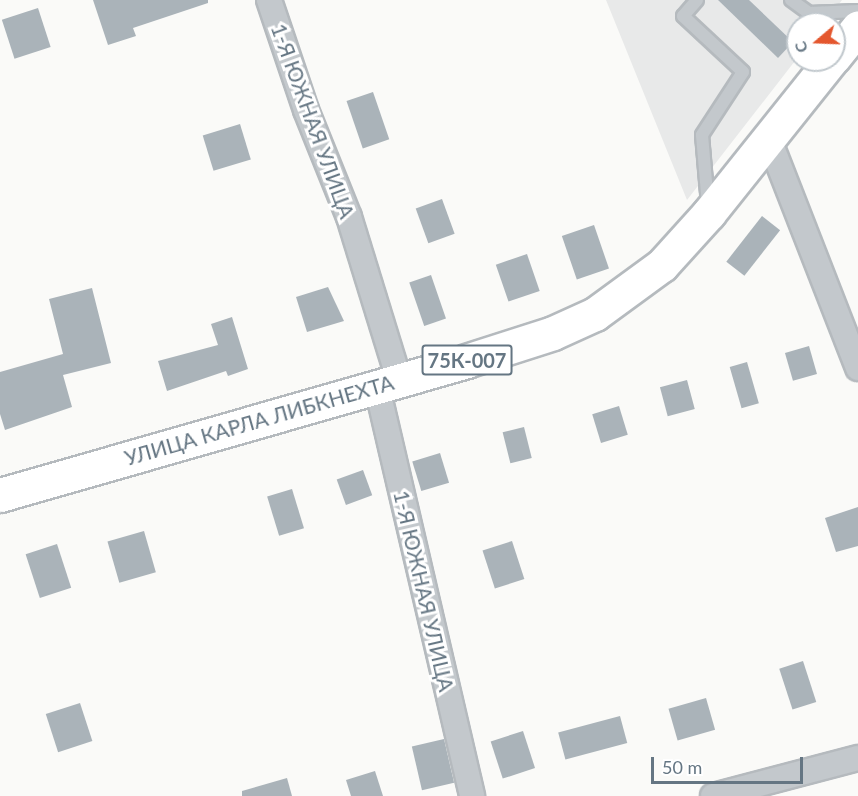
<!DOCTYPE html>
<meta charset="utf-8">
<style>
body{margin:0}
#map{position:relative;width:858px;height:796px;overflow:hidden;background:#fafaf8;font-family:Lato,sans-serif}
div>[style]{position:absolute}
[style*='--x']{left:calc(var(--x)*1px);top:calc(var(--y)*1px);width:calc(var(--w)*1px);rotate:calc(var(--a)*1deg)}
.built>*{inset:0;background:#e8e9e9}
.building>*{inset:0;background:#aab3b9;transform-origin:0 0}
.roads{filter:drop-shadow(2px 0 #b5babe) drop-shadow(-2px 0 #b5babe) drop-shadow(0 2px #b5babe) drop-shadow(0 -2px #b5babe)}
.lane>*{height:12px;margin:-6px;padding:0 6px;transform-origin:6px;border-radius:6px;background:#c3c8cc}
.street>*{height:24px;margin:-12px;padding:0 12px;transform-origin:12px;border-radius:12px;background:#c3c8cc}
.primary>*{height:33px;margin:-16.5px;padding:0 16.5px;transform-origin:16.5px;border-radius:16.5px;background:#fff}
span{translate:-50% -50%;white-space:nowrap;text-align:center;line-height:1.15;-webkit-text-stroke:6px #fff;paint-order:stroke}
.shield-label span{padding:2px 4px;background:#fff;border:2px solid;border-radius:4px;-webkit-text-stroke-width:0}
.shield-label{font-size:20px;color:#657683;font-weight:700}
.street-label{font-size:21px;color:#657683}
.north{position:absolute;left:786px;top:12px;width:60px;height:60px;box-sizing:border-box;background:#fff;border:2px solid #c1c8cd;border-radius:50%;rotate:251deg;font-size:16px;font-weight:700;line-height:24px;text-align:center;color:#657683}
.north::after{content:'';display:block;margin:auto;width:21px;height:27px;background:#e4572e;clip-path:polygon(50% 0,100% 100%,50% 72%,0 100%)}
.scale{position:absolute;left:651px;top:757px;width:152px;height:27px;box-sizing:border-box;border:3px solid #657683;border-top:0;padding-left:8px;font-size:18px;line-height:21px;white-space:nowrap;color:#657683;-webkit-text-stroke:4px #fff;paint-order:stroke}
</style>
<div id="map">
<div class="built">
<i style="clip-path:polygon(606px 0,842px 0,824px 24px,798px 24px,798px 57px,687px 200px)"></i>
</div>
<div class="building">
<i style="clip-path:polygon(93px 0,208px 0,208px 3px,133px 28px,136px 36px,108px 45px)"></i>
<i style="clip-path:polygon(718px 0,749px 0,793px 42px,778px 58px)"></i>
<i style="left:38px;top:8px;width:41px;height:38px;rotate:72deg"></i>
<i style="left:373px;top:92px;width:50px;height:28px;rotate:71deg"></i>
<i style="left:240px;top:124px;width:37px;height:39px;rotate:73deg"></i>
<i style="left:442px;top:199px;width:37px;height:28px;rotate:70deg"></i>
<i style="left:762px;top:216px;width:23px;height:58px;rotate:38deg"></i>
<i style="left:594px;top:225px;width:46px;height:34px;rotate:71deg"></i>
<i style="left:527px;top:254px;width:39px;height:33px;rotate:71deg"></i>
<i style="left:431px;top:275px;width:46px;height:23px;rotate:71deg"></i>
<i style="clip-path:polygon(328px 287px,344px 321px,307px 332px,296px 297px)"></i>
<i style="clip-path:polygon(92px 288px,111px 363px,63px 375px,72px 407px,5px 430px,0 414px,0 372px,63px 354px,49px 299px)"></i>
<i style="clip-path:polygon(232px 317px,248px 369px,228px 376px,226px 371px,167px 391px,158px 361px,218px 345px,211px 324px)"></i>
<i style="left:809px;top:346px;width:29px;height:25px;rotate:74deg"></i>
<i style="left:747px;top:362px;width:43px;height:18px;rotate:74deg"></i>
<i style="left:687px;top:380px;width:30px;height:28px;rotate:75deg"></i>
<i style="left:619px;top:406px;width:30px;height:28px;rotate:73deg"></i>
<i style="left:524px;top:427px;width:32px;height:22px;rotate:76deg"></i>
<i style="left:440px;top:453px;width:31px;height:29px;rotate:73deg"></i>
<i style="left:363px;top:470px;width:27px;height:28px;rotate:70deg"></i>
<i style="left:292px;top:489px;width:41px;height:26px;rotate:73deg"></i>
<i style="clip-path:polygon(858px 507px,858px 546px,836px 552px,825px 518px)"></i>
<i style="left:144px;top:531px;width:43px;height:38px;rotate:74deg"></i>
<i style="left:512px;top:541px;width:40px;height:31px;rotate:72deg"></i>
<i style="left:57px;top:544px;width:46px;height:33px;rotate:72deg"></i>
<i style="left:803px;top:661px;width:43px;height:25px;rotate:72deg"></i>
<i style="left:706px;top:698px;width:33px;height:39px;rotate:74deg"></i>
<i style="left:80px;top:703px;width:40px;height:36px;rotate:72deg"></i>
<i style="left:620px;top:716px;width:28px;height:64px;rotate:75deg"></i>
<i style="left:523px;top:731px;width:39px;height:34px;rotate:72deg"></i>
<i style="left:444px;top:739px;width:45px;height:33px;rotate:77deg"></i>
<i style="clip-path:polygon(375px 771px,383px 796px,351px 796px,346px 780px)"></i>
<i style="clip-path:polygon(287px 778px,292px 796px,242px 796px,242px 791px)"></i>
</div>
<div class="roads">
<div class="lane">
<i style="--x:697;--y:0;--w:21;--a:131"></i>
<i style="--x:683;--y:16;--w:82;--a:43"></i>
<i style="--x:743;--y:72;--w:75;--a:123.1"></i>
<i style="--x:702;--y:135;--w:70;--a:85.1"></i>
<i style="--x:791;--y:0;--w:22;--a:36"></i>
<i style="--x:809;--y:13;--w:49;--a:-2.3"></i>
</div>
<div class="street">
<i style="--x:269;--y:0;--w:116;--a:71.4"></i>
<i style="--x:306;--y:110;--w:115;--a:68.1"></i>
<i style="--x:349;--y:217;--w:170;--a:72.9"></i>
<i style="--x:768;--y:137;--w:248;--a:68.7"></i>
<i style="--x:377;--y:387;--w:420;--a:76.9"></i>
<i style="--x:713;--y:796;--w:150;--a:-14.7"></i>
</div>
<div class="primary">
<i style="--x:834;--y:57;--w:38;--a:-51"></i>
<i style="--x:0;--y:495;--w:485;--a:-16"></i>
<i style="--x:466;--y:361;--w:91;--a:-17.8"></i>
<i style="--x:553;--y:333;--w:46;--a:-24.3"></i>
<i style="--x:595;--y:314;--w:83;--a:-36.2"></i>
<i style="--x:662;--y:265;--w:70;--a:-47.9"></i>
<i style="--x:709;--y:213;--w:196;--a:-51.4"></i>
</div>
</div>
<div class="shield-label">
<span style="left:467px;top:360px">75К-007</span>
</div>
<div class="street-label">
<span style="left:313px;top:121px;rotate:70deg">1-Я ЮЖНАЯ УЛИЦА</span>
<span style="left:259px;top:420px;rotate:-16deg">УЛИЦА КАРЛА ЛИБКНЕХТА</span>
<span style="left:424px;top:591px;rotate:77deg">1-Я ЮЖНАЯ УЛИЦА</span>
</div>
<div class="north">С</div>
<div class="scale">50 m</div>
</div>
